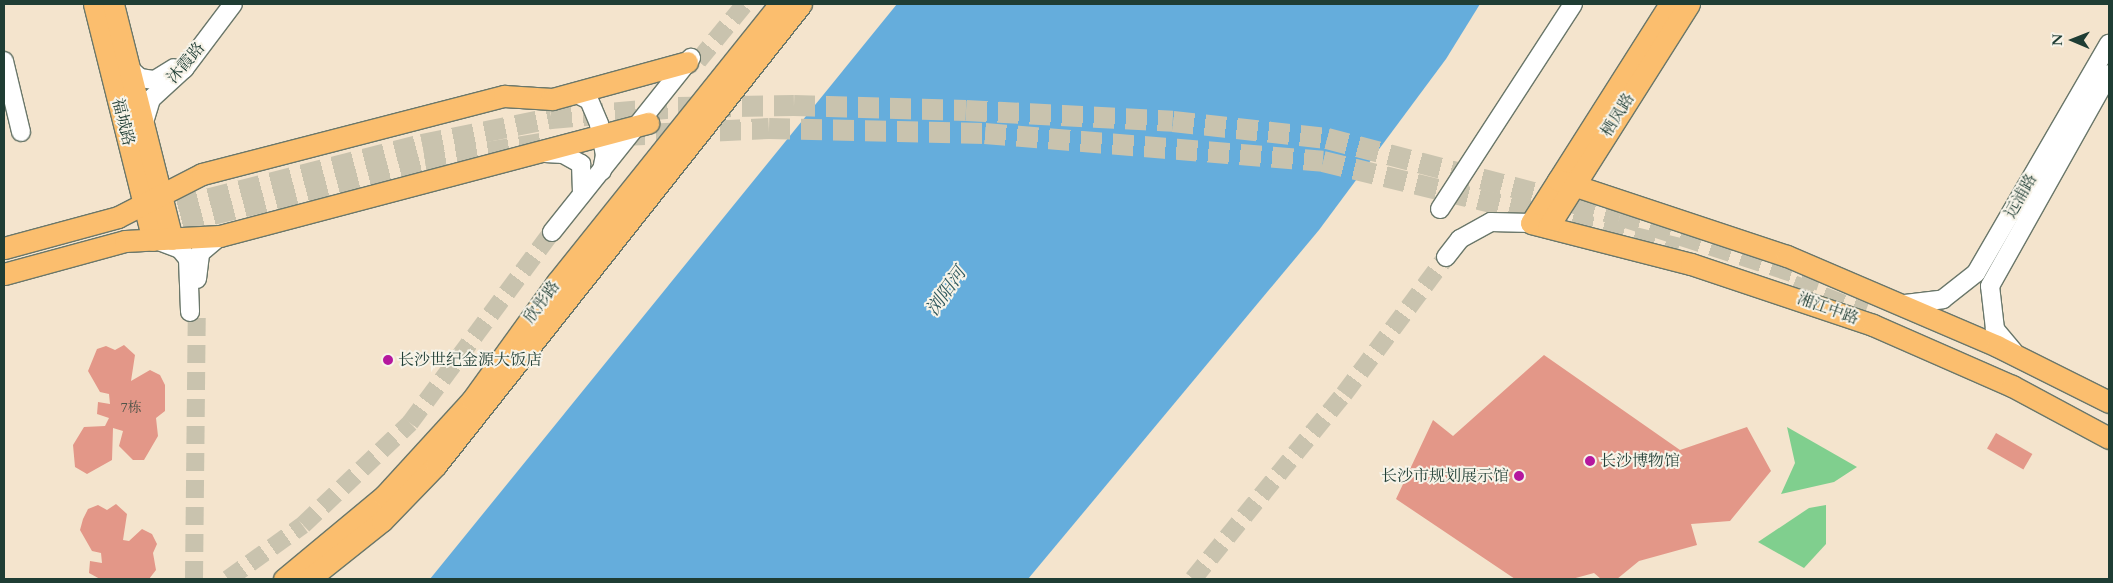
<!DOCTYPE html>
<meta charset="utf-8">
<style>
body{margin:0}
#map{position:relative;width:2113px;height:583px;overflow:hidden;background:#f4e4cd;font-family:Cardo,"Noto Serif SC",serif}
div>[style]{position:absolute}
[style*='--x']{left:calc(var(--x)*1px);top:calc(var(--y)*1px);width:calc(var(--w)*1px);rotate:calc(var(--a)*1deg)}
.green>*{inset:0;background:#80cf8e}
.water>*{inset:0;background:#65addc}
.building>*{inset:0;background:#e39788;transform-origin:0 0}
.minor-tunnel>*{height:18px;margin-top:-9px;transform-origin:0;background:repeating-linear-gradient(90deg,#c9c3ae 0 18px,transparent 0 27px)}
.major-tunnel>*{height:21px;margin-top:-10.5px;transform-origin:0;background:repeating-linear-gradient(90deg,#c9c3ae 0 21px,transparent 0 32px)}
.roads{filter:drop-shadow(1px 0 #6a776a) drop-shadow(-1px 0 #6a776a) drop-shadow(0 1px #6a776a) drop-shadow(0 -1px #6a776a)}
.minor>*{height:18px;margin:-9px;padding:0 9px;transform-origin:9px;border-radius:9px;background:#fff}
.major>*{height:21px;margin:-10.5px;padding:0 10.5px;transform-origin:10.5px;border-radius:10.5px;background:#fbbe6e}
.dots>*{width:14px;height:14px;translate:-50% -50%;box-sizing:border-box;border:2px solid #f7f3e8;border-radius:50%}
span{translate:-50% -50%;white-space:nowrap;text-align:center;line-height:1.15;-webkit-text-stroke:4px #f7f3e8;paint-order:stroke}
.number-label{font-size:14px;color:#505449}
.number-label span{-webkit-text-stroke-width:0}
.street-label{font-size:16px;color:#1f3d34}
.poi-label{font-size:16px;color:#1f3d34}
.left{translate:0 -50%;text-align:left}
.right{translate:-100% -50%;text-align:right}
.water-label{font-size:18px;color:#30595e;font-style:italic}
.frame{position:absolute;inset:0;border:5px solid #1f3d34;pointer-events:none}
.north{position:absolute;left:2048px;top:15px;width:50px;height:50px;-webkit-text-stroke:4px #f7f3e8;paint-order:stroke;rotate:271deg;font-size:14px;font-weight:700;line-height:20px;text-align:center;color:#1f3d34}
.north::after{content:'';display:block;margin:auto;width:18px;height:22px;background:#1f3d34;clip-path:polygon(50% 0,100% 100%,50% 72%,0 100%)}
</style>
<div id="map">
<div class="green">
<i style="clip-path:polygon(1787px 427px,1857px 467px,1834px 482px,1781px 494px,1795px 463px)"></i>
<i style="clip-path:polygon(1826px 505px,1826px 544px,1804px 568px,1758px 542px,1809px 508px)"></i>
</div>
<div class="water">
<i style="clip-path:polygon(897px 4px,1480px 4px,1446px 59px,1319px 230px,1028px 579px,430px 579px)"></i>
</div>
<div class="building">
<i style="clip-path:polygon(124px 345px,135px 355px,131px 381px,150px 370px,160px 375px,165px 385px,165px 411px,156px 418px,158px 436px,144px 460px,133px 460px,119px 446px,123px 431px,113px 428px,112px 460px,87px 474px,75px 467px,73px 445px,84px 427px,105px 426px,109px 418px,97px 414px,98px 402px,110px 404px,109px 394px,100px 392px,88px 371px,97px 349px,106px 346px,115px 350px)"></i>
<i style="clip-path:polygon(1544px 355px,1680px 450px,1747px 427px,1771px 471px,1730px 521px,1691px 524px,1697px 545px,1639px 561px,1617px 579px,1601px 579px,1594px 573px,1572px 579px,1515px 579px,1396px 499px,1433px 420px,1453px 436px)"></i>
<i style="left:1996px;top:433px;width:42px;height:18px;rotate:30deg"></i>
<i style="clip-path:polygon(116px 504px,127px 514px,123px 540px,129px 541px,142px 529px,152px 534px,157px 544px,153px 553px,156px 570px,149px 579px,100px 579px,89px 573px,90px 561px,102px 563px,101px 553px,92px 551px,80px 530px,83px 519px,88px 509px,98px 505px,107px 510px)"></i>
</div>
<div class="minor-tunnel">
<i style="--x:698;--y:61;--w:74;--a:-50.5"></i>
<i style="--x:194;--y:579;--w:267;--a:-89.4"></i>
<i style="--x:228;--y:579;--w:92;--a:-35.8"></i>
<i style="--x:303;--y:525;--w:148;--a:-43.6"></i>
<i style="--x:410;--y:423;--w:238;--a:-53.4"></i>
<i style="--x:1193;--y:579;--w:239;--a:-50.8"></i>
<i style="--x:1344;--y:394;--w:171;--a:-53.3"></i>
</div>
<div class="major-tunnel">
<i style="--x:624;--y:135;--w:145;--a:-2.8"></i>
<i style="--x:769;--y:128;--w:216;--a:1.3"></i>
<i style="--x:985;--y:133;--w:339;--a:4.7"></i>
<i style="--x:1323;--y:161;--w:366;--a:13.7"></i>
<i style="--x:147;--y:214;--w:284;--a:-14.3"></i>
<i style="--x:422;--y:144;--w:132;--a:-11.4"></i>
<i style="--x:551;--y:118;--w:127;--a:-5"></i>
<i style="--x:678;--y:107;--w:116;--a:-1"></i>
<i style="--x:794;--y:105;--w:172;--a:1.7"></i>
<i style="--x:966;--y:110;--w:207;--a:3"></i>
<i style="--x:1173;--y:121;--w:155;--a:6.3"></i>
<i style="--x:1327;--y:138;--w:303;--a:14.7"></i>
<i style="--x:1620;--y:215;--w:210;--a:18"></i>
<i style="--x:151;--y:229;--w:282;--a:-13.7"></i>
<i style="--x:425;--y:162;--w:118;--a:-9.3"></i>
<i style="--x:1793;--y:285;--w:77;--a:21.3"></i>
</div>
<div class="roads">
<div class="minor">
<i style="--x:4;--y:61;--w:73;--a:76.5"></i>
<i style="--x:131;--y:70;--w:12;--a:42"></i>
<i style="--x:140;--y:78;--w:15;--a:8"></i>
<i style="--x:155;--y:80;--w:22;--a:-32"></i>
<i style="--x:575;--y:93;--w:16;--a:27"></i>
<i style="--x:589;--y:100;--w:26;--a:67"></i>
<i style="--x:599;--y:124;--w:32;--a:79"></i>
<i style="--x:605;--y:155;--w:16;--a:101"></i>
<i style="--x:144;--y:122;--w:24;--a:-73"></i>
<i style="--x:151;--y:99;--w:45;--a:-42.3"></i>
<i style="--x:184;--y:69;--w:81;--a:-53"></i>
<i style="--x:545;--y:153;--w:18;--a:3"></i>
<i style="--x:563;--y:154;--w:21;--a:29"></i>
<i style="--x:581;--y:164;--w:30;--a:88"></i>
<i style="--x:1440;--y:209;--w:244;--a:-57"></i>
<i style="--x:552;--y:232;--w:223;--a:-51.4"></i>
<i style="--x:159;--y:241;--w:22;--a:21"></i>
<i style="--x:180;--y:249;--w:13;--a:51"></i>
<i style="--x:188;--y:259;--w:53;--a:87.8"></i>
<i style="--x:1446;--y:257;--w:23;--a:-52"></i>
<i style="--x:1460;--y:239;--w:35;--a:-29"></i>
<i style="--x:1491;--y:222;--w:40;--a:1.4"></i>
<i style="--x:197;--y:279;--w:26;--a:-83"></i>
<i style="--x:200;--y:253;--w:26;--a:-40"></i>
<i style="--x:1905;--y:304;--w:38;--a:-7"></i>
<i style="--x:1943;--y:299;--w:42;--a:-38.2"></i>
<i style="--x:1976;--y:273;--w:265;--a:-59.9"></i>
<i style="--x:2014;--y:352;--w:30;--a:-130"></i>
<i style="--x:1995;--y:329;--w:43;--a:-96.6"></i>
<i style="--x:1990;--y:286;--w:243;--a:-60.7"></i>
</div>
<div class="major">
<i style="--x:94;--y:4;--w:243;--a:76"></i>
<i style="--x:113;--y:4;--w:242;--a:75.9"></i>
<i style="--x:1670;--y:4;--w:259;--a:122.4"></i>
<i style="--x:1531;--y:223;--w:165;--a:14.4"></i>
<i style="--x:1691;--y:264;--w:192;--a:18.5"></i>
<i style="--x:1873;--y:325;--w:152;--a:23.7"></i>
<i style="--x:2012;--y:386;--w:110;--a:28.2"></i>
<i style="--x:1558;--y:180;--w:241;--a:18.4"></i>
<i style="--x:1787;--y:256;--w:228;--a:23.2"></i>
<i style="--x:1997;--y:346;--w:125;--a:26.6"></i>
<i style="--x:1548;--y:227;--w:264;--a:-57.7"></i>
<i style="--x:4;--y:248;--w:118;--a:-15.2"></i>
<i style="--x:118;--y:217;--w:94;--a:-27.1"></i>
<i style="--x:202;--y:174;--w:312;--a:-14.5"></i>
<i style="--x:504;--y:96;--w:48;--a:3.6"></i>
<i style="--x:552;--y:99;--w:140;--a:-15.3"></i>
<i style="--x:4;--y:274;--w:125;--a:-15.3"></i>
<i style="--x:125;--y:241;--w:95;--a:-3"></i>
<i style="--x:220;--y:236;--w:443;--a:-14.8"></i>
<i style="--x:284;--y:579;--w:130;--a:-39.7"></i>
<i style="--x:384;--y:496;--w:130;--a:-47.5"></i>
<i style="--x:472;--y:400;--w:145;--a:-54.2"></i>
<i style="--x:557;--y:282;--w:356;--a:-51.3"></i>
<i style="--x:309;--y:579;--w:93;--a:-38.5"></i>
<i style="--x:382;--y:521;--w:78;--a:-46"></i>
<i style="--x:436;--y:465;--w:588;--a:-51.63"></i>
</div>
</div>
<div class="dots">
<i style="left:388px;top:360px;background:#b5179e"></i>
<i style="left:1590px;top:461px;background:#b5179e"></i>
<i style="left:1519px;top:476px;background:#b5179e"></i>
</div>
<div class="number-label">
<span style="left:131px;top:408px">7栋</span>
</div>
<div class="street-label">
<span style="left:186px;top:63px;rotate:-49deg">沐霞路</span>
<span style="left:1618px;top:115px;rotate:-58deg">栖凤路</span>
<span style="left:123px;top:122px;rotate:76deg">福城路</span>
<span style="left:2021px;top:196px;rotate:-60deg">远浦路</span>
<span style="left:542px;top:302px;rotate:-53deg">欣彤路</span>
<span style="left:1828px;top:309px;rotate:20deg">湘江中路</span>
</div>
<div class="poi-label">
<span class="left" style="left:398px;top:360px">长沙世纪金源大饭店</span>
<span class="left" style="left:1600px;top:461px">长沙博物馆</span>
<span class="right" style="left:1509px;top:476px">长沙市规划展示馆</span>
</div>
<div class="water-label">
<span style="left:947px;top:292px;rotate:-55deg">浏阳河</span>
</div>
<div class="frame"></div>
<div class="north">N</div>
</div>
